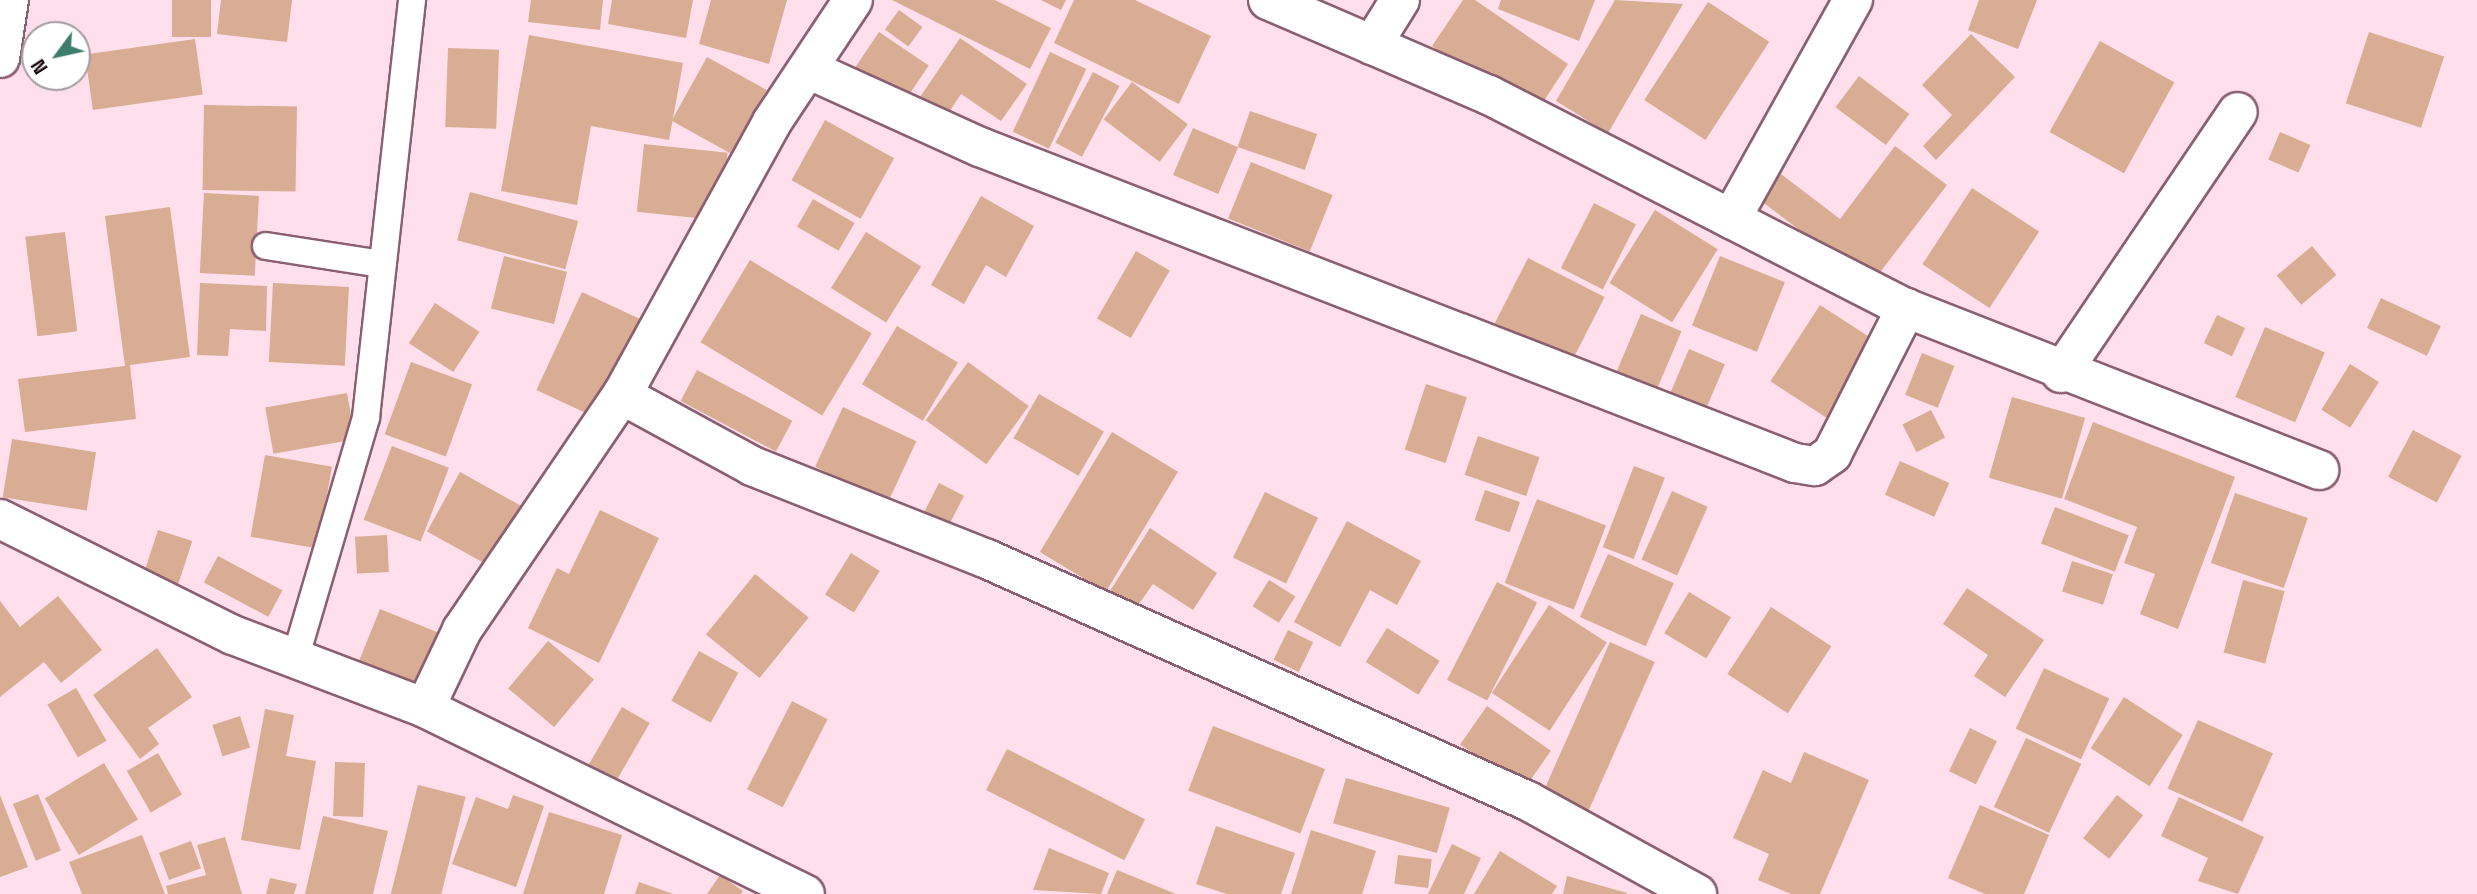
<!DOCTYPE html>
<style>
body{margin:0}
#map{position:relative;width:2477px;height:894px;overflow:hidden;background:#fedfeb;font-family:"Space Grotesk",sans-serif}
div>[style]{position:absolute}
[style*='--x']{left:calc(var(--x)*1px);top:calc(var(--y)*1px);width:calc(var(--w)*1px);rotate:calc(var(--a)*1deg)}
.building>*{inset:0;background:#d8ad93;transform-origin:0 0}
.roads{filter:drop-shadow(2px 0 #8a5f71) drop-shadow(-2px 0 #8a5f71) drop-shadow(0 2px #8a5f71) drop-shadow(0 -2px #8a5f71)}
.lane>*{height:26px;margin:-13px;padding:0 13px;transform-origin:13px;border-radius:13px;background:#fff}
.street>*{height:38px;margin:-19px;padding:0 19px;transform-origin:19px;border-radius:19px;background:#fff}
span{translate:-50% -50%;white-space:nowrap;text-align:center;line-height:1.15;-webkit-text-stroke:5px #fff;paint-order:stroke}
.north{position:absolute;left:21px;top:21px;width:70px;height:70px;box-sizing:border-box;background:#fff;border:2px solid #a29b9e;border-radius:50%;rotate:237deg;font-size:19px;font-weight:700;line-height:28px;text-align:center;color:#16060d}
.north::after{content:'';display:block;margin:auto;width:24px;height:32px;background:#3e7d6b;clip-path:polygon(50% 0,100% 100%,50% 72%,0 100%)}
</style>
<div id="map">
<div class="building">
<i style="left:172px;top:0;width:39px;height:37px"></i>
<i style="clip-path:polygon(221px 0,292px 0,287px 42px,217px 34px)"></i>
<i style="clip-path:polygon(531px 0,603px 0,600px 30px,528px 22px)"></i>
<i style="clip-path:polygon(612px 0,693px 0,686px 38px,608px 24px)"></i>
<i style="clip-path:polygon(711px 0,787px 0,769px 64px,699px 44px)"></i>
<i style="clip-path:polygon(892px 0,995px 0,1051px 28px,1030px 69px)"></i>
<i style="clip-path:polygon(1041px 0,1066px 0,1061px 10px)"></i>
<i style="clip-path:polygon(1074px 0,1135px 0,1211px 36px,1179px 104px,1054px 43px)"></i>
<i style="clip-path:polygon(1463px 0,1475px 0,1568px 64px,1534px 116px,1432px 46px)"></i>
<i style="clip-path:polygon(1501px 0,1595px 0,1579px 41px,1498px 9px)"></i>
<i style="clip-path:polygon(1615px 0,1683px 4px,1608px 133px,1556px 101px)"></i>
<i style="clip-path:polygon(1979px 0,2037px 0,2018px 49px,1968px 30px)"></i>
<i style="left:1708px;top:2px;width:73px;height:117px;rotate:33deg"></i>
<i style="left:899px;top:10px;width:29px;height:24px;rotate:36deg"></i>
<i style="left:879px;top:32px;width:60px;height:43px;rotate:34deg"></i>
<i style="left:2369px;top:32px;width:79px;height:75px;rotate:18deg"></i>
<i style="clip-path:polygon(1971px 34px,2015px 77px,1936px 160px,1923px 146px,1952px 115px,1922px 85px)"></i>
<i style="clip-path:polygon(529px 35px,683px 63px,669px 140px,591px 126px,577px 205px,501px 191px)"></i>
<i style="clip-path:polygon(960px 38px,1027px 84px,1001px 121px,961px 94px,943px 121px,916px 103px)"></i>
<i style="left:195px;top:39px;width:56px;height:111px;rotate:82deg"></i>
<i style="left:2100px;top:41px;width:85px;height:104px;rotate:29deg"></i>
<i style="left:448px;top:48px;width:51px;height:79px;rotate:2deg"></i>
<i style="left:1050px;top:52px;width:40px;height:88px;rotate:25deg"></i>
<i style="left:707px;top:57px;width:68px;height:73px;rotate:29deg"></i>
<i style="left:1093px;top:72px;width:30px;height:80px;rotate:28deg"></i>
<i style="left:1859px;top:76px;width:63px;height:39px;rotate:37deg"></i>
<i style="left:1132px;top:82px;width:70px;height:47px;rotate:37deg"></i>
<i style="left:204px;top:105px;width:93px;height:85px;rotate:1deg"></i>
<i style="left:1250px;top:111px;width:71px;height:38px;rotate:19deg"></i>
<i style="left:825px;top:120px;width:79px;height:69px;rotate:29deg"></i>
<i style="left:1193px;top:128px;width:49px;height:51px;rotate:23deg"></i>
<i style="left:2280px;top:132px;width:33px;height:30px;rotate:23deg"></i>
<i style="left:644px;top:144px;width:84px;height:68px;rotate:6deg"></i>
<i style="clip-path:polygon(1895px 146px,1947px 185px,1871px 284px,1761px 201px,1781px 174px,1840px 219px)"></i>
<i style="left:1251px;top:162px;width:88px;height:61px;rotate:22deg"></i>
<i style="left:1972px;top:188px;width:80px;height:91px;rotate:33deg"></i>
<i style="left:470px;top:192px;width:112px;height:50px;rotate:15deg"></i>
<i style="left:204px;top:193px;width:55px;height:80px;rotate:3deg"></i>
<i style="clip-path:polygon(981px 196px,1034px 226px,1006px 277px,986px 265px,964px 304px,931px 285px)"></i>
<i style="left:813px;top:199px;width:48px;height:32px;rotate:30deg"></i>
<i style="left:1594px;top:203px;width:47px;height:73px;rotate:27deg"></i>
<i style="clip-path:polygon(170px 207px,190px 357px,130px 365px,136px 419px,25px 432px,18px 379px,125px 366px,105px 216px)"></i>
<i style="left:1655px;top:210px;width:74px;height:86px;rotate:32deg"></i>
<i style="left:65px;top:232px;width:100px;height:40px;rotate:83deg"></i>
<i style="left:866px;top:232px;width:65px;height:66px;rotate:32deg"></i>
<i style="left:2312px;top:246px;width:38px;height:46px;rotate:50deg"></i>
<i style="left:1136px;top:251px;width:39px;height:78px;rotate:30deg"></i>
<i style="left:504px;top:256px;width:65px;height:54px;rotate:14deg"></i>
<i style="left:1720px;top:256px;width:70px;height:75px;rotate:22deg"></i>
<i style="left:1528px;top:258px;width:86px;height:73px;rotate:27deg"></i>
<i style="left:750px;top:260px;width:142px;height:96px;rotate:31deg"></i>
<i style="clip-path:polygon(200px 283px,267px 286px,266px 331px,230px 329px,228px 356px,197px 355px)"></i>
<i style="left:273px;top:283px;width:76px;height:79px;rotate:3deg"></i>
<i style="left:582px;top:292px;width:64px;height:108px;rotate:25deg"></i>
<i style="left:2381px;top:298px;width:66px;height:33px;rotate:25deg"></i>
<i style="left:435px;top:303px;width:53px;height:48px;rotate:33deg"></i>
<i style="left:1820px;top:305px;width:70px;height:91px;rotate:33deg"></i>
<i style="left:1641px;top:314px;width:44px;height:77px;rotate:23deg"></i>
<i style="left:2217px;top:315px;width:31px;height:31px;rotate:25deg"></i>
<i style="left:897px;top:326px;width:71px;height:68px;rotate:31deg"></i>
<i style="left:2265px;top:327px;width:65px;height:76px;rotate:23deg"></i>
<i style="left:1689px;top:349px;width:39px;height:48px;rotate:23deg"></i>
<i style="left:1922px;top:353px;width:35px;height:45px;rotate:22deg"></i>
<i style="left:411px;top:362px;width:65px;height:77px;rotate:20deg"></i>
<i style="left:968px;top:362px;width:75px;height:72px;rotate:36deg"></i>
<i style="left:2350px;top:364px;width:34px;height:54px;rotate:32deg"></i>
<i style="left:697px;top:370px;width:108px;height:35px;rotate:28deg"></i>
<i style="left:1426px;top:384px;width:43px;height:69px;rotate:18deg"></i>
<i style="left:347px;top:393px;width:47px;height:83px;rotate:80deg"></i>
<i style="left:1039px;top:394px;width:75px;height:51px;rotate:30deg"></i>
<i style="left:2012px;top:397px;width:76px;height:84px;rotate:16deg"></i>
<i style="left:843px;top:407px;width:81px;height:66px;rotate:25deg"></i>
<i style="left:1931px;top:410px;width:31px;height:32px;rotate:63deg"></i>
<i style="clip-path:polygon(2093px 422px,2235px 477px,2178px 629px,2140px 614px,2155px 574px,2124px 563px,2137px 527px,2064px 499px)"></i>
<i style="left:2413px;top:430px;width:55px;height:53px;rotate:28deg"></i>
<i style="left:1112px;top:432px;width:77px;height:140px;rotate:31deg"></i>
<i style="left:1478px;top:436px;width:65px;height:41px;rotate:19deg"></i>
<i style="left:12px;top:439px;width:85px;height:59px;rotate:9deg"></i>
<i style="left:392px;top:446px;width:61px;height:79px;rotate:21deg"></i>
<i style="left:265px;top:455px;width:68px;height:83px;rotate:10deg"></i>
<i style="left:1900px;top:461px;width:54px;height:37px;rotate:24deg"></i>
<i style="left:1634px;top:466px;width:33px;height:87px;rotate:21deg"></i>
<i style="left:460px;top:472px;width:77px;height:68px;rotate:29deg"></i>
<i style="left:939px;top:483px;width:28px;height:39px;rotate:27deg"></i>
<i style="left:1485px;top:490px;width:37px;height:32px;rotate:19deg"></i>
<i style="left:1672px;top:491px;width:39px;height:75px;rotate:24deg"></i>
<i style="left:1265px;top:492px;width:59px;height:73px;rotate:26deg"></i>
<i style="left:2235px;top:493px;width:77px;height:74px;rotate:19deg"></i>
<i style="left:1537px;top:499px;width:74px;height:90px;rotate:21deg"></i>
<i style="left:2055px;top:507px;width:79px;height:39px;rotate:21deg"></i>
<i style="clip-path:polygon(600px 510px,659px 538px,599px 663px,528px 628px,557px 568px,569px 574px)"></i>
<i style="clip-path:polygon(1347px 521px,1421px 561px,1397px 605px,1370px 590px,1340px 647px,1294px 622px)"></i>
<i style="clip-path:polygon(1150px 528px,1217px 573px,1193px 610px,1153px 584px,1134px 611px,1108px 594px)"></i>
<i style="left:158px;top:530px;width:36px;height:49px;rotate:18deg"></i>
<i style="left:387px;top:535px;width:37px;height:32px;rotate:87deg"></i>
<i style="left:851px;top:553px;width:34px;height:49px;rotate:32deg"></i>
<i style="left:1608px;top:554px;width:72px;height:69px;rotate:24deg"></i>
<i style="left:218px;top:556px;width:73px;height:30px;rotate:28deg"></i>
<i style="left:2072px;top:561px;width:43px;height:32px;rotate:18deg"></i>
<i style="left:755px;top:574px;width:69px;height:78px;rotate:39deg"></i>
<i style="left:1269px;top:580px;width:31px;height:31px;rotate:32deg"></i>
<i style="left:2243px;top:580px;width:43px;height:75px;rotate:15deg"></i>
<i style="left:1497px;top:582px;width:45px;height:110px;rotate:27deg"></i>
<i style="clip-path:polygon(1967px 588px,2044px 640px,2005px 697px,1974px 676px,1988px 655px,1943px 624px)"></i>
<i style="left:1689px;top:592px;width:49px;height:48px;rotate:31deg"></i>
<i style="clip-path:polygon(58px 596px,102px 650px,61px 683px,44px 662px,0 697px,0 601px,20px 627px)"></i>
<i style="left:1549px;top:605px;width:69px;height:105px;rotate:33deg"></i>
<i style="left:1771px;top:607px;width:72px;height:80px;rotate:33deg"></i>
<i style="left:380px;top:609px;width:68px;height:63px;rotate:22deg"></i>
<i style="left:1387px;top:628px;width:62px;height:40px;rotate:32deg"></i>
<i style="left:1288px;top:630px;width:28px;height:33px;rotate:26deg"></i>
<i style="left:548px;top:641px;width:60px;height:62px;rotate:40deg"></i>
<i style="left:1610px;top:642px;width:49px;height:182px;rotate:24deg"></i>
<i style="clip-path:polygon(157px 648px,192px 697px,148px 728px,159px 744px,140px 759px,93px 695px)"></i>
<i style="left:699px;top:651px;width:45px;height:57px;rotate:29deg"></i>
<i style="left:2044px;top:668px;width:72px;height:67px;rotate:25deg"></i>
<i style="left:76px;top:688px;width:61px;height:33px;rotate:60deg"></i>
<i style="left:2124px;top:697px;width:70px;height:61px;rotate:33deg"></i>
<i style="left:792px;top:701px;width:40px;height:99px;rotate:27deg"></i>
<i style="left:1487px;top:706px;width:78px;height:47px;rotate:35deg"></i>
<i style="left:622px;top:707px;width:32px;height:69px;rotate:30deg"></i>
<i style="clip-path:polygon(265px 709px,294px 715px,286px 756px,316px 761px,300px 850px,241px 840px)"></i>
<i style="left:240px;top:716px;width:33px;height:29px;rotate:72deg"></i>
<i style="left:2198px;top:720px;width:82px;height:75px;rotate:24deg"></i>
<i style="left:1213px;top:726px;width:120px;height:69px;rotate:21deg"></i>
<i style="left:1970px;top:728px;width:30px;height:48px;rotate:26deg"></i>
<i style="left:2026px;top:738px;width:61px;height:76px;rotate:25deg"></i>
<i style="left:1007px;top:749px;width:155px;height:46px;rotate:27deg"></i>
<i style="clip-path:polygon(1804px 752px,1869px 780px,1820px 894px,1791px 894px,1758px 880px,1769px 854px,1733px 838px,1763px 770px,1791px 783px)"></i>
<i style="left:158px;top:753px;width:48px;height:36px;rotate:60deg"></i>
<i style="left:335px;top:762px;width:30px;height:54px;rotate:2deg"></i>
<i style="left:104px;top:763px;width:66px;height:69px;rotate:59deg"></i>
<i style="left:1346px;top:778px;width:108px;height:47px;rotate:16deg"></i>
<i style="left:418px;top:785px;width:49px;height:112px;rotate:14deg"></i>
<i style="left:38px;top:794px;width:61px;height:27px;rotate:68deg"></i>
<i style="clip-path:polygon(0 795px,28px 867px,0 877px)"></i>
<i style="clip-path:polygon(513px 795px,544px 806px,516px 887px,452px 864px,476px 797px,508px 809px)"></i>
<i style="left:2117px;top:795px;width:33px;height:55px;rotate:38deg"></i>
<i style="clip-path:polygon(2179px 797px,2264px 837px,2238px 894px,2198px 881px,2208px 858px,2161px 836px)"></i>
<i style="clip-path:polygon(1980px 805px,2049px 835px,2024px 894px,1985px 894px,1948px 878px)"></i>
<i style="clip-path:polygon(549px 812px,622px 835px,604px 894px,523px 894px)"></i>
<i style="clip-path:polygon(323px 816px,388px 831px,373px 894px,305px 894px)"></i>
<i style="clip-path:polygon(1216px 826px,1295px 853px,1281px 894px,1227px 894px,1196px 884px)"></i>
<i style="clip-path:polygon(1311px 830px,1376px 851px,1362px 894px,1291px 894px)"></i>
<i style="clip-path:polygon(142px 835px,165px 894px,82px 894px,69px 862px)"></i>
<i style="clip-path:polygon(225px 837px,242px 894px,168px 894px,166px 886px,206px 875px,197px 845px)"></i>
<i style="left:191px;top:841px;width:29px;height:34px;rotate:70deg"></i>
<i style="clip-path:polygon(1452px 844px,1481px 858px,1464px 894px,1428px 894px)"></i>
<i style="clip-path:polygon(1049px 848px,1109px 873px,1101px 894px,1033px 890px)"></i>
<i style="clip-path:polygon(1500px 851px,1557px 886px,1552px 894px,1474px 894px)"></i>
<i style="left:1398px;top:855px;width:34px;height:29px;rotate:7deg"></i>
<i style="clip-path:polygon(1117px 870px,1176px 894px,1107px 894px)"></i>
<i style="clip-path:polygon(720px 875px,743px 891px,741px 894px,707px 894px)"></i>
<i style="clip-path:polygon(1567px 876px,1627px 893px,1627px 894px,1563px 894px)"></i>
<i style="clip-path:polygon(270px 878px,297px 884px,294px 894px,266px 894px)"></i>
<i style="clip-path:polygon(639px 882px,673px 894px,635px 894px)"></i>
</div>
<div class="roads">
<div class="lane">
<i style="--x:266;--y:246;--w:116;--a:8.9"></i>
<i style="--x:295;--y:659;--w:252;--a:-73.6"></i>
<i style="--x:366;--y:417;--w:420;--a:-83.7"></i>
</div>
<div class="street">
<i style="--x:1268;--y:0;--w:241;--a:23.3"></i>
<i style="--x:1489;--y:95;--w:468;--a:27.1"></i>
<i style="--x:1906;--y:308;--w:444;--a:21.4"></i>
<i style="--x:1372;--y:45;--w:53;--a:-58.1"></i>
<i style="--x:0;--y:58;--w:59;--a:-81.2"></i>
<i style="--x:810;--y:70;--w:187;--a:24.4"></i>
<i style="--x:980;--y:147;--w:874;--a:21.19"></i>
<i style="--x:1795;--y:463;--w:20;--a:9"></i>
<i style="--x:1815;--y:466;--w:21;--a:-35"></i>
<i style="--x:1832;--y:454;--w:164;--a:-63.1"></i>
<i style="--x:1731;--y:219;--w:251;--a:-60.9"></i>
<i style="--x:2061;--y:373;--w:315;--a:-55.9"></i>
<i style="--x:622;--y:395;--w:148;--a:28.6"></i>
<i style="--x:752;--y:466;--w:253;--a:21.6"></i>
<i style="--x:987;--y:559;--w:593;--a:24.1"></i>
<i style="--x:1528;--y:801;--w:193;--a:28.8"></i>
<i style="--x:0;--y:519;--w:260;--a:26.5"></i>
<i style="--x:233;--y:635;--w:205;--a:20.8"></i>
<i style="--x:425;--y:708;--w:423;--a:26.1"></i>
<i style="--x:425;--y:708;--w:86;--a:-64.6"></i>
<i style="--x:462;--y:630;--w:284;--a:-55.8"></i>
<i style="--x:622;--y:395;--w:311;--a:-61.2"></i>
<i style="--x:772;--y:122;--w:146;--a:-56.4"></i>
</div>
</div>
<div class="north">N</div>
</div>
